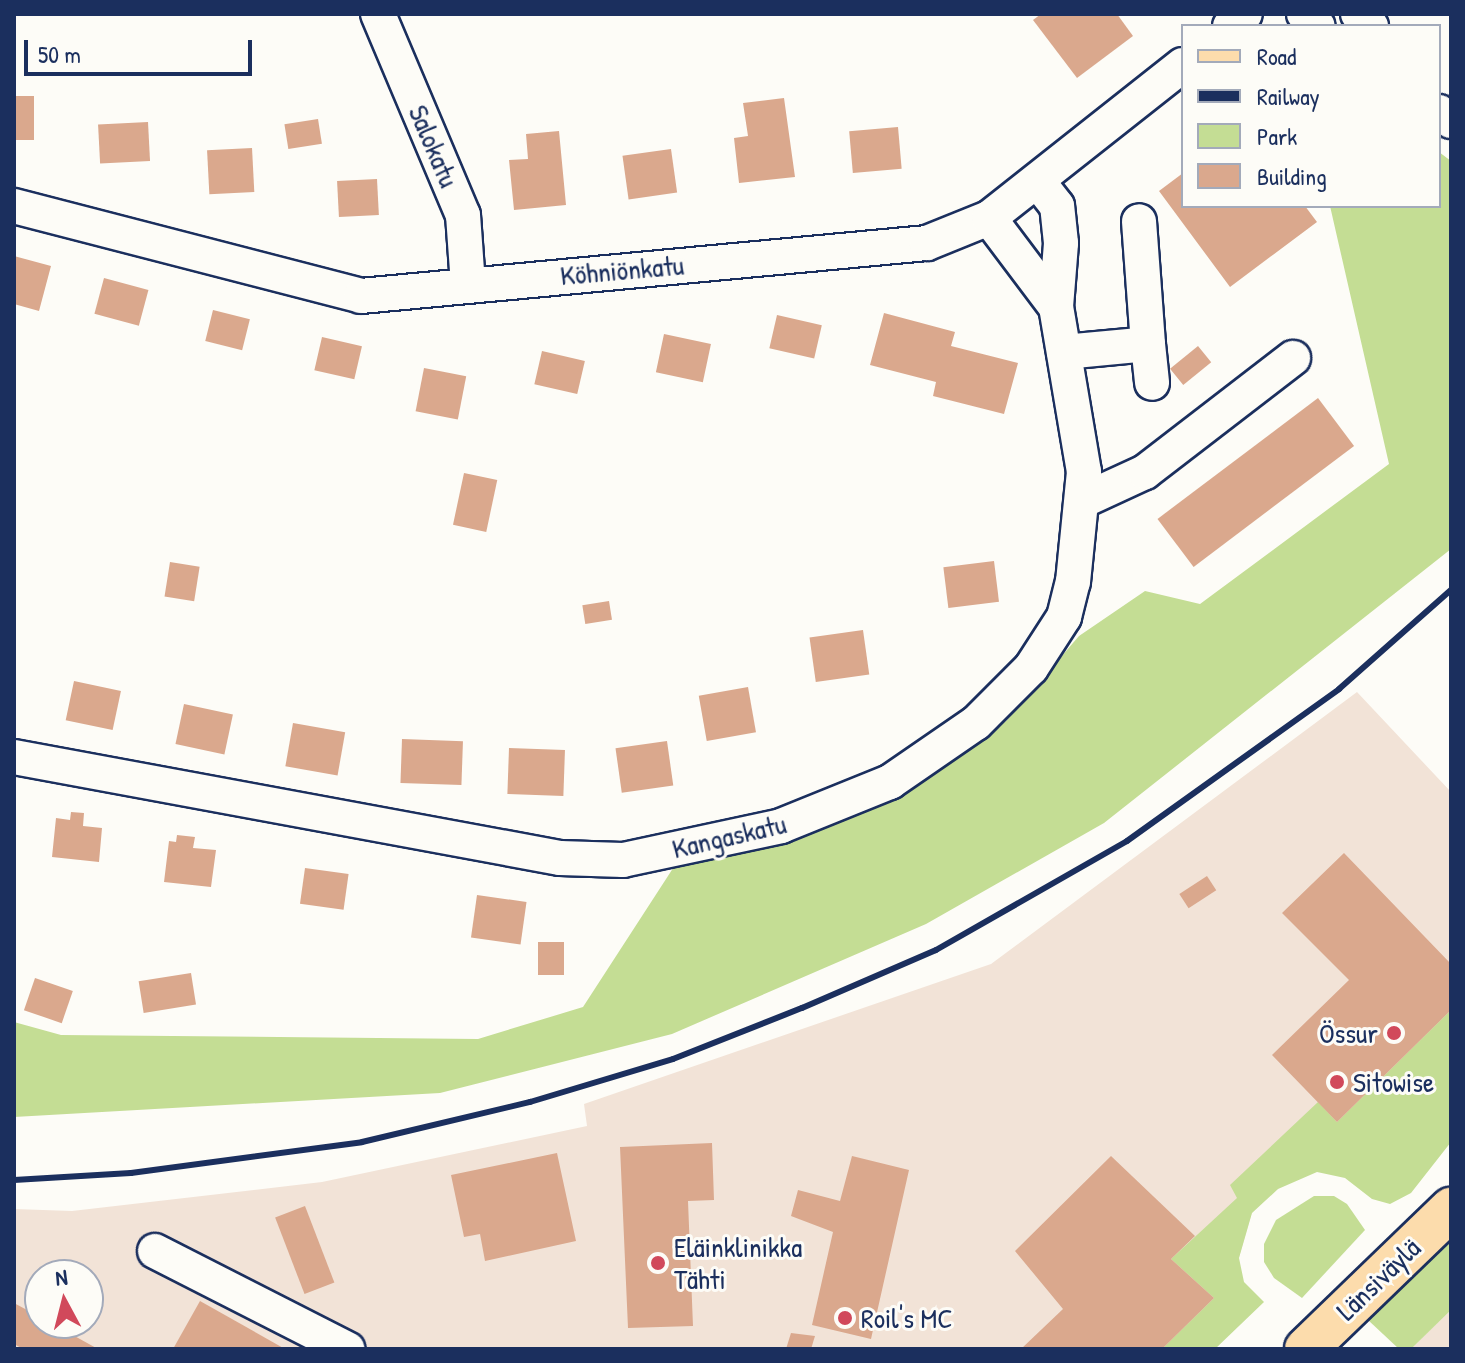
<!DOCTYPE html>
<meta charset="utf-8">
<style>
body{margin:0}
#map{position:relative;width:1465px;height:1363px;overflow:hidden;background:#fdfcf7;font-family:"Patrick Hand",sans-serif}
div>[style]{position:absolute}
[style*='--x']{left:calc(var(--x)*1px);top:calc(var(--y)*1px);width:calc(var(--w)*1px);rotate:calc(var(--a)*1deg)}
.built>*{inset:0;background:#f2e3d7}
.green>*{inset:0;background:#c4dd94}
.building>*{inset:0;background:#daa88d;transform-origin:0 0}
.roads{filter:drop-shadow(2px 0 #1b2f5e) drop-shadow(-2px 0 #1b2f5e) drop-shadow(0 2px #1b2f5e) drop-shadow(0 -2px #1b2f5e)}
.minor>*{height:34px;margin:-17px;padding:0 17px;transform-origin:17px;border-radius:17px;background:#fdfcf7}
.major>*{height:42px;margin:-21px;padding:0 21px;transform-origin:21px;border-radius:21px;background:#fcdcac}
.rail>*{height:6px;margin:-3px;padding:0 3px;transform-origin:3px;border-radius:3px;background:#1b2f5e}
.dots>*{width:22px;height:22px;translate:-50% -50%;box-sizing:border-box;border:4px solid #fdfcf7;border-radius:50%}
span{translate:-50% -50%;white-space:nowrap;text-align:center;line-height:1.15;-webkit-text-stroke:6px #fdfcf7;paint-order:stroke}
.street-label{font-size:28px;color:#1b2f5e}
.poi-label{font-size:28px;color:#1b2f5e}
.right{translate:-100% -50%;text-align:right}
.left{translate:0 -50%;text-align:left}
.frame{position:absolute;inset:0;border:16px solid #1b2f5e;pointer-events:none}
.legend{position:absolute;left:1181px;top:24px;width:260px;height:184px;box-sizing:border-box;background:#fdfcf7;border:2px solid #a3aaba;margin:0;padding:10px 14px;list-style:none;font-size:24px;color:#1b2f5e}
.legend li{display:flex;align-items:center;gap:16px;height:40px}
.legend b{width:40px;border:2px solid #a3aaba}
.north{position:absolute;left:24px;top:1259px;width:80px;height:80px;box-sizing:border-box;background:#fdfcf7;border:2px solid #a3aaba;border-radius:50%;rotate:353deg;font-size:22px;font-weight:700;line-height:32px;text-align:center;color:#1b2f5e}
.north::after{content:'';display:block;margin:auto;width:28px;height:36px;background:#d1495b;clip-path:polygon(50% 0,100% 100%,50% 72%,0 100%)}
.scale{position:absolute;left:24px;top:40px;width:228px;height:36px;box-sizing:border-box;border:4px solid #1b2f5e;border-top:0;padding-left:10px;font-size:24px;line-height:28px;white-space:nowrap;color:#1b2f5e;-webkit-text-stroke:6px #fdfcf7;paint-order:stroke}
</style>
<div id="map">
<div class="built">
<i style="clip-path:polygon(evenodd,1357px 692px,1451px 792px,1451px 1033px,1252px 1212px,1227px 1299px,1175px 1349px,14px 1349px,14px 1209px,72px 1211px,322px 1182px,587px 1126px,584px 1104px,991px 964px,1357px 692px,40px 1275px,88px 1275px,88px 1323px,40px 1323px,40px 1275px)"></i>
<i style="clip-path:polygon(1451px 1310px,1451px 1349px,1411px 1349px,1425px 1335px)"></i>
</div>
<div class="green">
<i style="clip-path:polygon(1439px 152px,1451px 161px,1451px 549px,1104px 823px,926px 924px,672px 1034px,440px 1093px,14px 1117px,14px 1022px,61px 1035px,478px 1039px,583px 1007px,679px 859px,777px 840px,898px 797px,1006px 721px,1079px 636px,1145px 591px,1200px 604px,1389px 464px,1330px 206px,1439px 206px)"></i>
<i style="clip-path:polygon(1451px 1010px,1451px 1142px,1411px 1193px,1390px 1204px,1372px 1199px,1345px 1178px,1317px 1172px,1278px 1189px,1252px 1213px,1239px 1258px,1244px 1282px,1264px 1302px,1215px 1349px,1162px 1349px,1214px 1298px,1171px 1259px,1237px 1198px,1230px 1185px,1318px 1102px,1337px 1122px)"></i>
<i style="clip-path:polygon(1314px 1196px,1334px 1196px,1347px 1204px,1365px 1230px,1302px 1298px,1274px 1278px,1264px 1262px,1264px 1244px,1276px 1220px)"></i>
<i style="clip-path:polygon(1451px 1239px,1451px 1310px,1411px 1349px,1399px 1349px,1368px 1320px)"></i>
</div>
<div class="building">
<i style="clip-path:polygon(1041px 14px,1117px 14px,1133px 36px,1077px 78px,1033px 20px)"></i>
<i style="left:14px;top:96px;width:20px;height:44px"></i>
<i style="clip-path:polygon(784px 98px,795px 177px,739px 183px,734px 138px,748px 136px,743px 103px)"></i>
<i style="left:318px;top:119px;width:25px;height:34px;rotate:81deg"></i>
<i style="left:148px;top:122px;width:39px;height:50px;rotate:87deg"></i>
<i style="left:898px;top:127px;width:42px;height:49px;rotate:85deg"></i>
<i style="clip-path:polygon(559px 131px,566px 205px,514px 210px,509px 160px,528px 159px,526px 134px)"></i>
<i style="left:252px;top:148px;width:44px;height:45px;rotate:87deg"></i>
<i style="left:671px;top:149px;width:44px;height:49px;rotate:82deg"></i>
<i style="clip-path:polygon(1183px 173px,1183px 206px,1305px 206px,1317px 222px,1230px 287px,1159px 191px)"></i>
<i style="left:377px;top:179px;width:36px;height:40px;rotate:87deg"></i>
<i style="clip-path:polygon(14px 256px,51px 266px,39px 311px,14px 304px)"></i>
<i style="left:104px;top:278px;width:46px;height:37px;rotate:15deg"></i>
<i style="left:213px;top:310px;width:38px;height:32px;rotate:14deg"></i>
<i style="clip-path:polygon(884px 313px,955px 332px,951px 346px,1018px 363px,1004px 414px,933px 396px,936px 382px,870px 365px)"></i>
<i style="left:777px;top:315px;width:46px;height:34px;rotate:13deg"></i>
<i style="left:664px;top:334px;width:48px;height:39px;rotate:12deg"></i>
<i style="left:322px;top:337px;width:41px;height:34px;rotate:13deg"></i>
<i style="left:1198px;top:346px;width:21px;height:36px;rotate:51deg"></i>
<i style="left:542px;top:351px;width:44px;height:34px;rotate:13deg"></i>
<i style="left:424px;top:368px;width:43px;height:44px;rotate:11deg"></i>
<i style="left:1318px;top:398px;width:60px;height:201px;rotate:53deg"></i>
<i style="left:464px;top:473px;width:34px;height:53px;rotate:12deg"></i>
<i style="left:994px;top:561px;width:41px;height:51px;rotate:83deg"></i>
<i style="left:170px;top:562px;width:30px;height:35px;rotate:9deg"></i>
<i style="left:609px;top:601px;width:19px;height:27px;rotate:81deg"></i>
<i style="left:863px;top:630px;width:45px;height:54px;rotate:82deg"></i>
<i style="left:74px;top:681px;width:48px;height:40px;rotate:12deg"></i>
<i style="left:748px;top:687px;width:46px;height:50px;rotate:80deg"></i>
<i style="left:184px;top:704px;width:50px;height:41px;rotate:12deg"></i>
<i style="left:293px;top:723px;width:53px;height:44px;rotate:10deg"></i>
<i style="left:402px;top:739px;width:61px;height:44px;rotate:2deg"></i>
<i style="left:667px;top:741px;width:45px;height:52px;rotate:82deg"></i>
<i style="left:509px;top:748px;width:56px;height:46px;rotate:2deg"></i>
<i style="clip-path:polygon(71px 812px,84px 813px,83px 826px,102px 828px,99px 862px,52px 857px,56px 818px,70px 820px)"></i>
<i style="clip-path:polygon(177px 835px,195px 837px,193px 848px,216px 850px,211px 887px,164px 882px,169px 841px,176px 842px)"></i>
<i style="clip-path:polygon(1344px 853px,1451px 964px,1451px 1010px,1337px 1122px,1272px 1055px,1349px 980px,1282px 913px)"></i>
<i style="left:305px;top:868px;width:44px;height:36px;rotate:8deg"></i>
<i style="left:1207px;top:876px;width:17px;height:33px;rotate:57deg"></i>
<i style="left:477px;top:895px;width:50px;height:43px;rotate:8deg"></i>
<i style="left:538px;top:942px;width:26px;height:33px"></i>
<i style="left:191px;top:973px;width:32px;height:53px;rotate:81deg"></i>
<i style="left:35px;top:978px;width:40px;height:34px;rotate:19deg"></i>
<i style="clip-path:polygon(712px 1143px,714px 1200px,688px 1201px,693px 1326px,628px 1328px,620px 1147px)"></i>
<i style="clip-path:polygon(557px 1153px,576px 1241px,485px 1261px,480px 1234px,464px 1237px,451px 1175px)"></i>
<i style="clip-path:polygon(852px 1156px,909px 1170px,871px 1339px,812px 1325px,833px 1232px,791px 1216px,798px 1190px,840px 1201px)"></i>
<i style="clip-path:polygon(1111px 1156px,1195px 1236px,1171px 1259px,1214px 1298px,1162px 1349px,1021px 1349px,1063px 1309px,1015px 1251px)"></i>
<i style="left:305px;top:1206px;width:82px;height:32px;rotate:69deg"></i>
<i style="clip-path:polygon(200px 1301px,285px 1349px,173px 1349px)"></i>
<i style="clip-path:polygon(14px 1303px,40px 1317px,40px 1323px,51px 1323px,98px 1349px,23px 1349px,14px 1344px)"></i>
<i style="clip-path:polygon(791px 1333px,815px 1336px,811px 1349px,786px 1349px)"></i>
</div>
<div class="roads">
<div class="minor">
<i style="--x:378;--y:14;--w:218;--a:67.1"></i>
<i style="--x:463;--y:215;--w:69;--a:85.9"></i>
<i style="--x:1304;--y:14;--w:18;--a:41"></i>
<i style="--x:1358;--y:14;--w:18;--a:43"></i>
<i style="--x:1230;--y:26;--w:19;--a:-39"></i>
<i style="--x:1439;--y:112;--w:15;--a:37"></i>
<i style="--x:14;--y:206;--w:358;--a:14.5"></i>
<i style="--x:361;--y:296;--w:568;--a:-5.35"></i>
<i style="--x:927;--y:243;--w:67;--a:-22"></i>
<i style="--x:989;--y:218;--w:247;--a:-38.3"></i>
<i style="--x:989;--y:218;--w:111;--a:53"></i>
<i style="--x:1148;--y:344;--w:39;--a:84"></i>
<i style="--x:1064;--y:352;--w:84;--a:-5.4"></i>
<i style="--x:1148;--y:344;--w:123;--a:-94.2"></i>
<i style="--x:1082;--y:501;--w:69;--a:-24.7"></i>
<i style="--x:1145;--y:472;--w:187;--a:-37.6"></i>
<i style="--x:14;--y:757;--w:555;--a:10.48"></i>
<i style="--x:560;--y:858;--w:63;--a:1.8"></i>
<i style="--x:623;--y:860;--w:162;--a:-12.1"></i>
<i style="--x:781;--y:826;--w:118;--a:-22"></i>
<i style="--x:890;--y:782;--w:104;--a:-34.5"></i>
<i style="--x:976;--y:723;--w:78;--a:-45"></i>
<i style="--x:1031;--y:668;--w:61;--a:-57.1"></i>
<i style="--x:1064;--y:617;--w:36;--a:-76"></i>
<i style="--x:1073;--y:582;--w:111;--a:-84.3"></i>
<i style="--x:1084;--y:472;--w:167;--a:-99.6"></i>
<i style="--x:1056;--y:307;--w:64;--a:-85.5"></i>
<i style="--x:1061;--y:243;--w:37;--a:-96"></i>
<i style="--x:1057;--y:206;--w:31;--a:-128"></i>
<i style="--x:155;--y:1251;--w:216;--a:27"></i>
</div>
<div class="major">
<i style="--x:1306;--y:1349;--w:202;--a:-44"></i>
</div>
</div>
<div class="rail">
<i style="--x:14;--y:1180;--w:117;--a:-3.4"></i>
<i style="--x:131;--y:1173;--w:233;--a:-7.6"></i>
<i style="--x:362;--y:1142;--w:173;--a:-13.4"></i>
<i style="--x:530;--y:1102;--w:149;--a:-16.7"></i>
<i style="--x:673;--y:1059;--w:139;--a:-21.6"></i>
<i style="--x:802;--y:1008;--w:146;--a:-23.4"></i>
<i style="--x:936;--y:950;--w:220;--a:-29.7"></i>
<i style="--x:1127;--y:841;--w:261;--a:-35.6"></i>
<i style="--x:1339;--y:689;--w:149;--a:-41.5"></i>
</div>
<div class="dots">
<i style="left:1394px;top:1033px;background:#d1495b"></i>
<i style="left:1337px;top:1082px;background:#d1495b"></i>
<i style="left:658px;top:1263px;background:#d1495b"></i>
<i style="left:845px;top:1318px;background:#d1495b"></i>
</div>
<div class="street-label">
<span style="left:434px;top:146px;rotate:67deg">Salokatu</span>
<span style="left:622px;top:270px;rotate:-5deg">Köhniönkatu</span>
<span style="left:729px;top:836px;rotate:-13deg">Kangaskatu</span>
<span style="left:1378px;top:1279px;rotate:-44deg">Länsiväylä</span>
</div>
<div class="poi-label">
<span class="right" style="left:1378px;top:1033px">Össur</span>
<span class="left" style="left:1353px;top:1082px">Sitowise</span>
<span class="left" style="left:674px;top:1263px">Eläinklinikka<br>Tähti</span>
<span class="left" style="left:861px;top:1318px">Roil's MC</span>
</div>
<div class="frame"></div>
<ul class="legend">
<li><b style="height:10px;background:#fcdcac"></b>Road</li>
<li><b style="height:10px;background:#1b2f5e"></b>Railway</li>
<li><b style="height:22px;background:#c4dd94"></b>Park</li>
<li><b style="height:22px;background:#daa88d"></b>Building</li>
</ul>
<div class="north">N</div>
<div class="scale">50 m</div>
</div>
